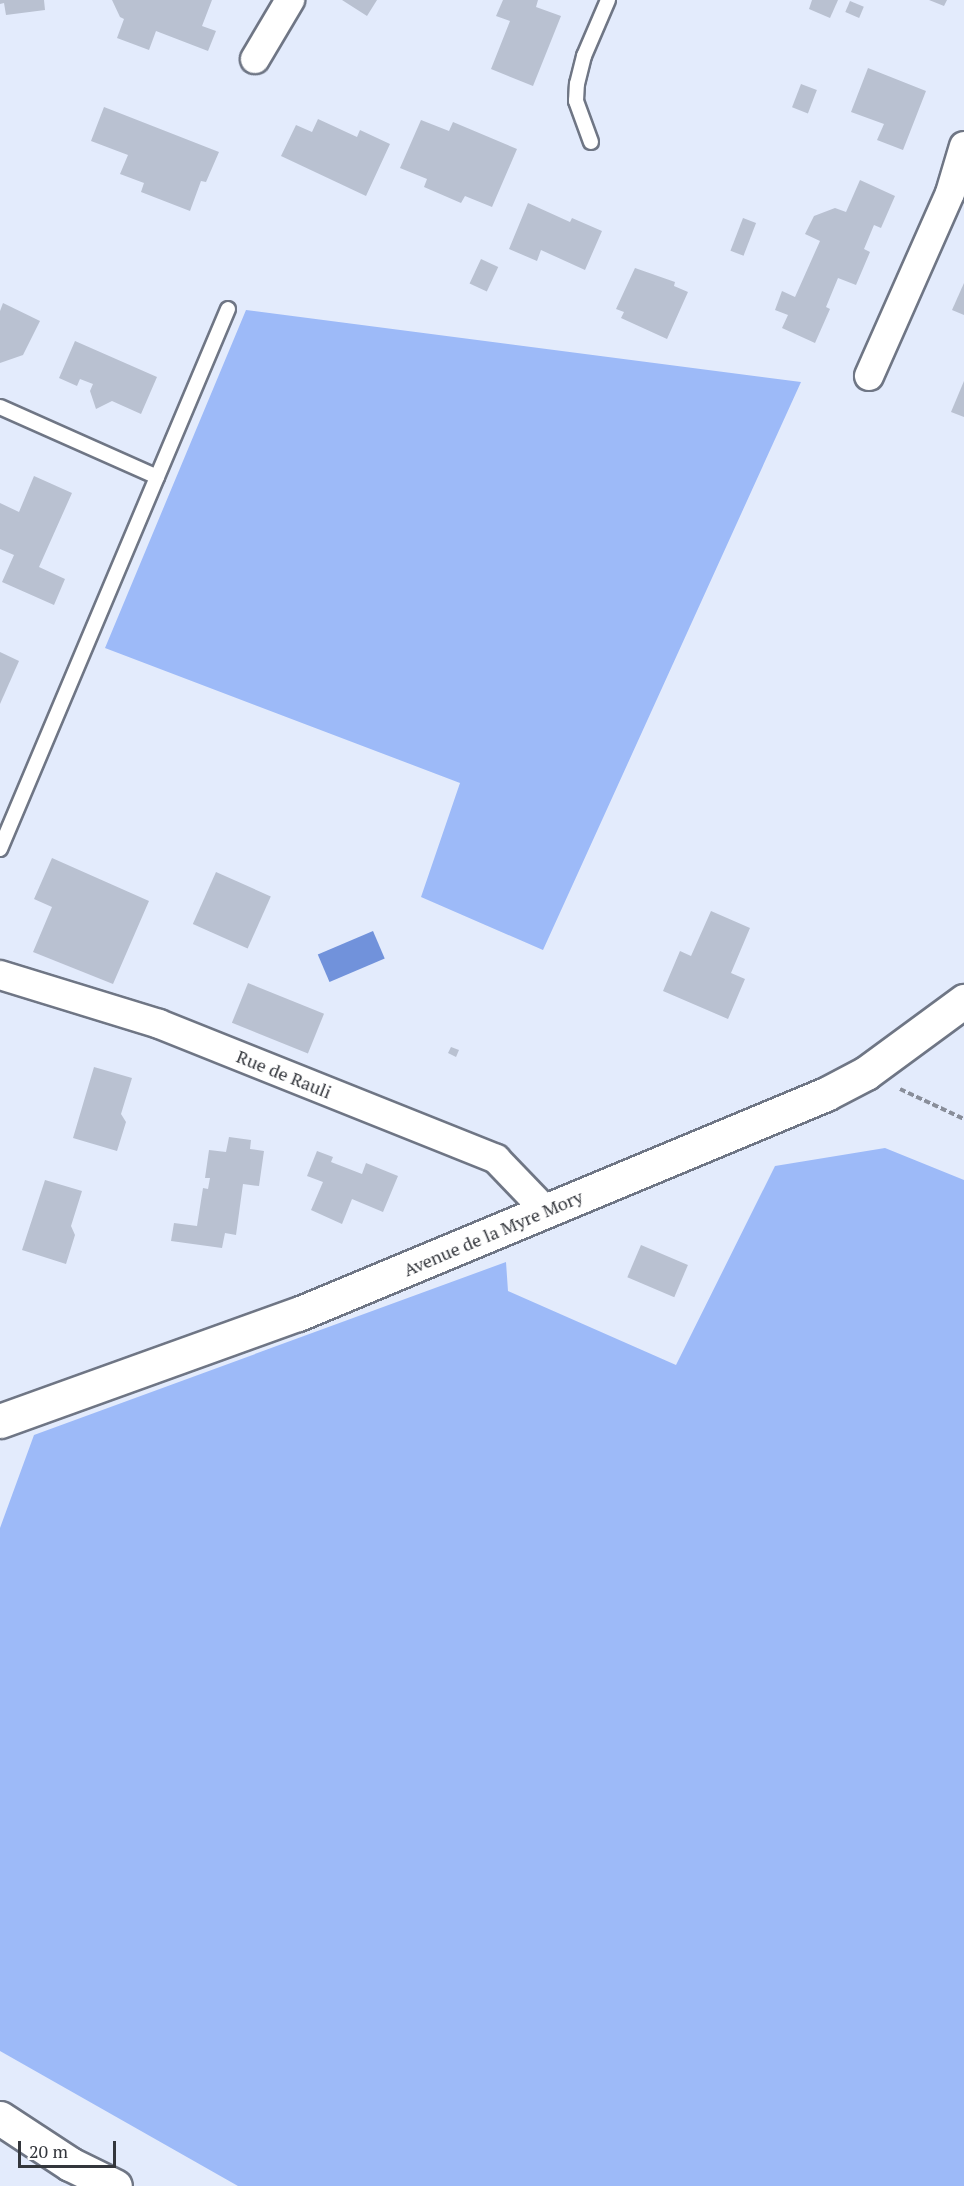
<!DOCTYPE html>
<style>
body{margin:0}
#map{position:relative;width:964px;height:2186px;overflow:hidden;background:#e3ebfc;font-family:"PT Serif",serif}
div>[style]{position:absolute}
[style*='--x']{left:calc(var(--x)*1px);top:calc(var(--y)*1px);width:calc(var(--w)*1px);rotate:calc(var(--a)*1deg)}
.green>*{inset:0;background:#9dbaf8}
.water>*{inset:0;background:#7192db;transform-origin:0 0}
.building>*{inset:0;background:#b9c1d1;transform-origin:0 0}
.path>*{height:4px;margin-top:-2px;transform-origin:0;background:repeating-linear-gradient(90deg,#898e9a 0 6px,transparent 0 9px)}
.roads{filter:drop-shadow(2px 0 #6f7685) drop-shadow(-2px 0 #6f7685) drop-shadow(0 2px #6f7685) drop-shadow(0 -2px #6f7685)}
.lane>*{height:14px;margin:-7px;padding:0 7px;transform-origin:7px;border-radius:7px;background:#fff}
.street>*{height:28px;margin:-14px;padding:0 14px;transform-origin:14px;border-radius:14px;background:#fff}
.secondary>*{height:33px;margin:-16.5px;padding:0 16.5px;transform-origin:16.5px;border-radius:16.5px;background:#fff}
span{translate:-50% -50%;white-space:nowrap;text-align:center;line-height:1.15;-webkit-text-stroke:5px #fff;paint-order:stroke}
.street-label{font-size:18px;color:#33363c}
.scale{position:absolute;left:18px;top:2141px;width:98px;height:27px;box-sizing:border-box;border:3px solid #33363c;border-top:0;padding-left:8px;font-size:18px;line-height:21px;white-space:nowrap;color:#33363c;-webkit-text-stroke:4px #fff;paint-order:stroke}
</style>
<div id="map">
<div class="green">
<i style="clip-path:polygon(246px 310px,801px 382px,543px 950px,421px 897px,460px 783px,105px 648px)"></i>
<i style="clip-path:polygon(885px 1148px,964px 1180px,964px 2186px,238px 2186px,0 2051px,0 1528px,34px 1435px,506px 1262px,508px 1291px,676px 1365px,775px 1166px)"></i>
</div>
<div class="water">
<i style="left:373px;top:931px;width:30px;height:60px;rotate:67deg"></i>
</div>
<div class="building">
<i style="clip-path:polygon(0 0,44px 0,45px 10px,6px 15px,4px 3px,0 4px)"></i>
<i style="clip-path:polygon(112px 0,212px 0,202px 26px,216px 31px,208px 51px,156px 31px,149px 50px,117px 38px,124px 19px,120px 17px)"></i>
<i style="clip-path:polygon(342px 0,377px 0,367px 16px)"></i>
<i style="clip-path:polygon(503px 0,538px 0,536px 7px,561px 16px,533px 86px,491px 69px,510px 21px,496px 16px)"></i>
<i style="clip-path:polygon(812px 0,838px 0,830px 18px,809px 9px)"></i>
<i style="clip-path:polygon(929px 0,947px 0,944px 6px)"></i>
<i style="left:850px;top:1px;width:15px;height:12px;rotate:23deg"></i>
<i style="clip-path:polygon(868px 68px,926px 91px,903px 150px,877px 140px,884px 124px,851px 112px)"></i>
<i style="left:801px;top:84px;width:17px;height:25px;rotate:21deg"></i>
<i style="clip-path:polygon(104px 107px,219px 152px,206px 182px,201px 181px,190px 211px,141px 192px,144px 183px,120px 174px,128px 155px,91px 141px)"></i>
<i style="clip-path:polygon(318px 119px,357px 137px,360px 130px,390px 144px,366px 196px,281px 156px,296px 125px,312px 132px)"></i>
<i style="clip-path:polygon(421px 120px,449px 131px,453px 122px,517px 149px,492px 207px,465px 196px,461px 203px,424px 187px,427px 179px,400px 168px)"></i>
<i style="clip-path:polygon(860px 180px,895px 196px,881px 228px,874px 225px,864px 249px,870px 252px,856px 285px,838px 278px,826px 307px,830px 309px,815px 343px,782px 328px,788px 315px,775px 310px,782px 291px,795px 297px,820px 241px,805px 234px,814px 216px,835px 208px,846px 212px)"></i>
<i style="clip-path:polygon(528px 203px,570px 222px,572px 218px,602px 231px,585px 270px,541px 250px,537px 261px,509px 249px)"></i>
<i style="left:743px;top:218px;width:14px;height:35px;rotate:21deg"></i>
<i style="left:481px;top:259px;width:19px;height:27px;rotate:25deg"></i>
<i style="clip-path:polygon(635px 268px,675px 282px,674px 286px,688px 292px,667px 339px,621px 318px,624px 312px,616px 309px)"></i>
<i style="clip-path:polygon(964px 283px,964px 315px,952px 310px)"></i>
<i style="clip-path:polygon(3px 303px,40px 321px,23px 355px,0 363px,0 311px)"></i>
<i style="clip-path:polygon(75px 341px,157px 377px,141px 414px,112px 401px,96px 409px,90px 391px,93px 384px,80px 379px,77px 386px,59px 378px)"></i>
<i style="clip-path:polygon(964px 381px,964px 417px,951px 412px)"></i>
<i style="clip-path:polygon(34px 476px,72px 493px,39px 567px,65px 579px,54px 605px,2px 582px,14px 555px,0 549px,0 503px,19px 512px)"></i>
<i style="clip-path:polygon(0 652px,19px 661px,0 704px)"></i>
<i style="clip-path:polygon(52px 858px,149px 901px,113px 984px,33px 952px,52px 907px,34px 899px)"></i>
<i style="left:216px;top:872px;width:60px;height:57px;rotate:24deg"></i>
<i style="clip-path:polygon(711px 911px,750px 928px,731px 973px,745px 979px,728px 1019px,663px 991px,680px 951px,691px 956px)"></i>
<i style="left:248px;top:983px;width:82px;height:43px;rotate:22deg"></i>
<i style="clip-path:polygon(451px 1047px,459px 1050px,456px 1057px,448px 1053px)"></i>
<i style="clip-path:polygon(94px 1067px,132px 1078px,121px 1114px,126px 1122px,117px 1151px,73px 1138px)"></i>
<i style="clip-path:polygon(229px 1137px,251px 1140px,250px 1149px,264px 1151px,259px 1186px,243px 1184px,236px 1235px,225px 1233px,222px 1248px,171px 1241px,174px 1223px,197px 1226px,203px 1188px,208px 1189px,210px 1178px,205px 1178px,209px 1150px,226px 1152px)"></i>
<i style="clip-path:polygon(317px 1151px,333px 1157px,331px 1162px,362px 1174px,366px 1163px,398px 1176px,383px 1212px,352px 1199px,342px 1224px,311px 1210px,323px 1182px,307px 1176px)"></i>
<i style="clip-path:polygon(45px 1180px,82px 1191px,71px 1226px,75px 1235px,66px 1264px,22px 1250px)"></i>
<i style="left:641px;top:1245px;width:51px;height:35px;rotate:23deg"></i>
</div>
<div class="path">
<i style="--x:900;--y:1089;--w:71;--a:25.1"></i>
</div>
<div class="roads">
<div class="lane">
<i style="--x:591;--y:142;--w:44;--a:-110.1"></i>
<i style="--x:576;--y:101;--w:17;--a:-87"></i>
<i style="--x:577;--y:84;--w:29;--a:-76"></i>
<i style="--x:584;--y:56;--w:61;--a:-66.8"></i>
<i style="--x:0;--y:407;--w:172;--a:24"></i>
<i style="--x:0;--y:849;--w:586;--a:-67.11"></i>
</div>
<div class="street">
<i style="--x:255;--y:59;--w:69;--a:-59.3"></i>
<i style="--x:869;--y:376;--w:200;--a:-66.1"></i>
<i style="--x:950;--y:193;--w:49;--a:-73.4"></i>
<i style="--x:0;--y:975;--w:166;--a:17.1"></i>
<i style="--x:159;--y:1024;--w:363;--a:21.8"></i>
<i style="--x:496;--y:1159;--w:72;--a:46.1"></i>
</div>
<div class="secondary">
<i style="--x:0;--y:1421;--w:317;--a:-19.8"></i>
<i style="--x:298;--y:1314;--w:572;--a:-22.62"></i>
<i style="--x:826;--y:1094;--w:45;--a:-27.7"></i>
<i style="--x:866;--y:1073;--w:122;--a:-36.3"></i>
<i style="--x:0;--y:2118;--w:84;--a:33.3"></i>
<i style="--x:70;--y:2164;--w:50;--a:26.1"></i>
</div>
</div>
<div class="street-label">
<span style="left:284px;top:1074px;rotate:22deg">Rue de Rauli</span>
<span style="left:493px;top:1233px;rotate:-23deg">Avenue de la Myre Mory</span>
</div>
<div class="scale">20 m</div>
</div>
